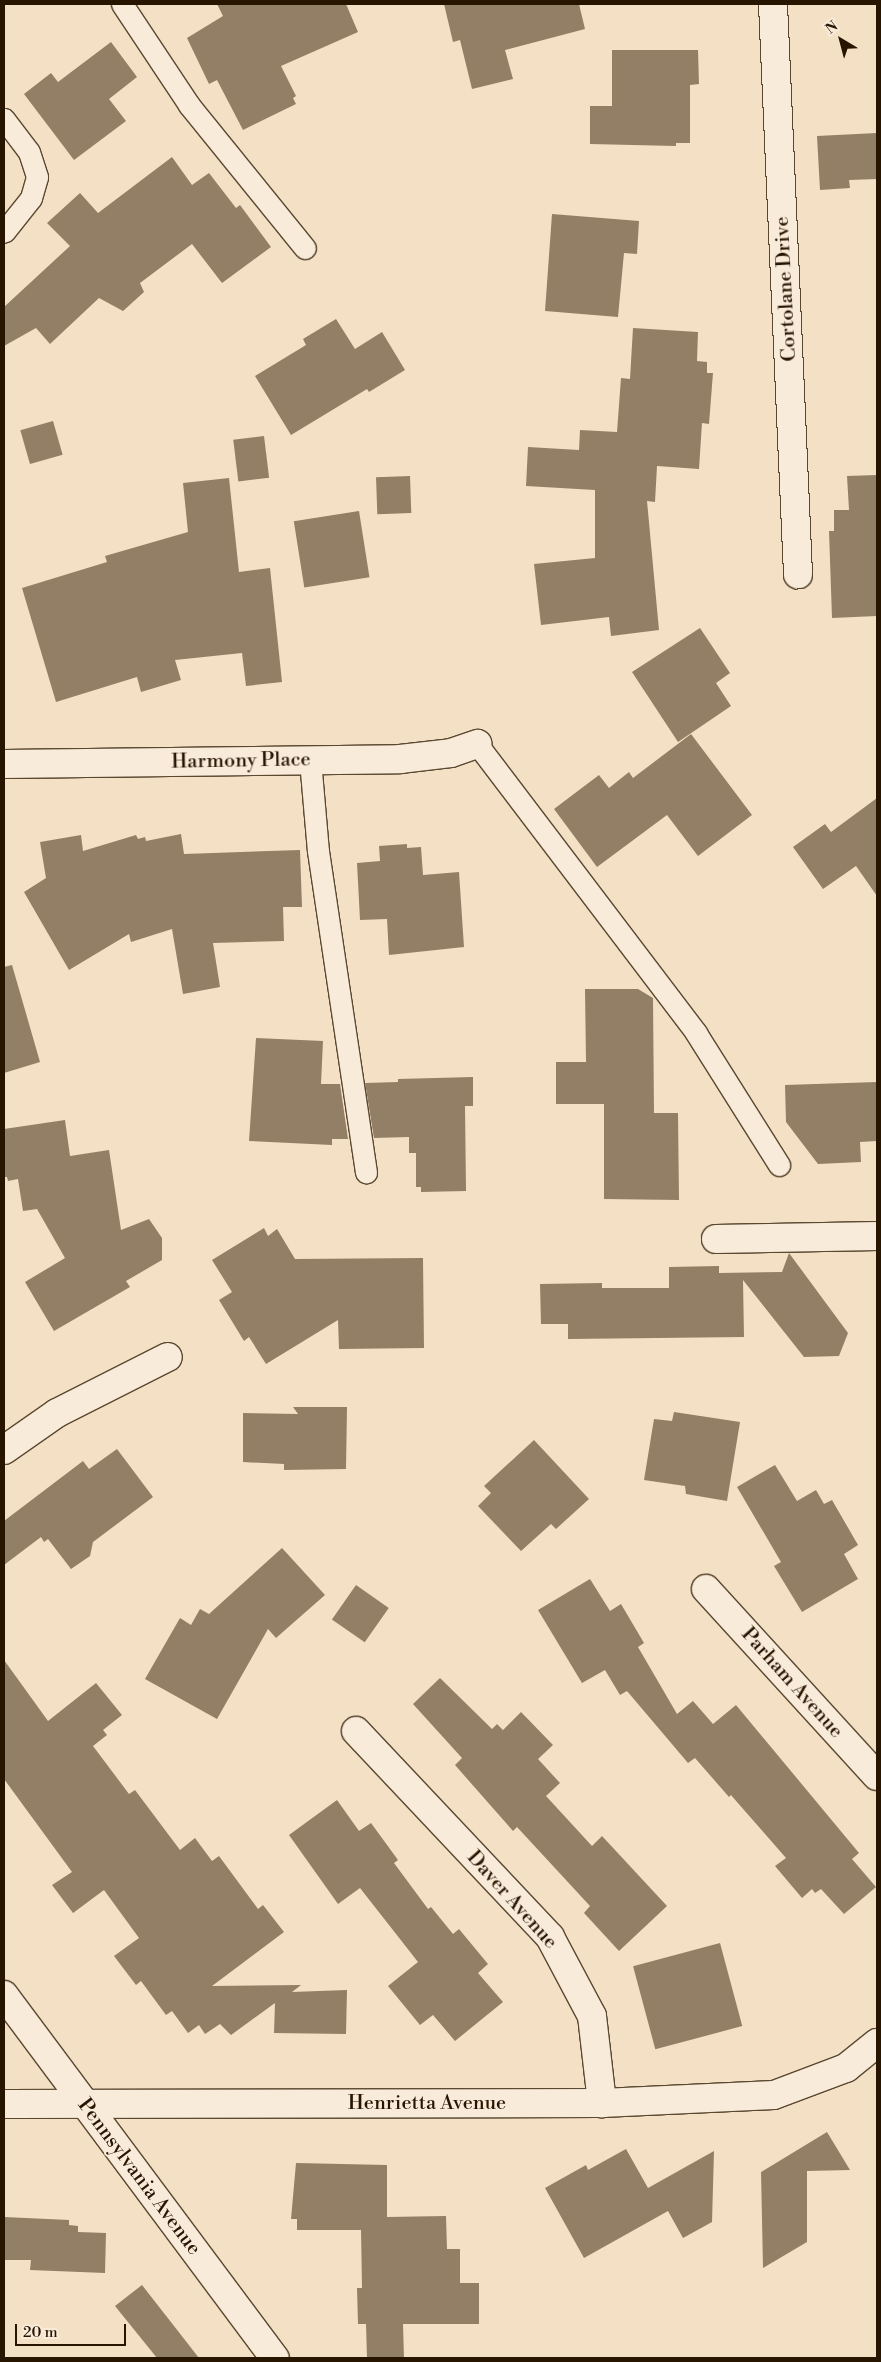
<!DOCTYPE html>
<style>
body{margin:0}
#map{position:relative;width:881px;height:2362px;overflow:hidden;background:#f4e0c4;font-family:"Libre Bodoni",serif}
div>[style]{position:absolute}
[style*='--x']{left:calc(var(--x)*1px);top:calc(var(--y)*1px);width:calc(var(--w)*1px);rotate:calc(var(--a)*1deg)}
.building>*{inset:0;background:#927f66;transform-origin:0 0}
.roads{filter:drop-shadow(1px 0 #5a4831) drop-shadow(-1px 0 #5a4831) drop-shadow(0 1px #5a4831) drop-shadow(0 -1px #5a4831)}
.lane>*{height:21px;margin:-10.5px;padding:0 10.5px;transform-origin:10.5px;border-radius:10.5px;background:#f8ebd9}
.street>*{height:28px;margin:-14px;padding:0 14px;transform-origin:14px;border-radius:14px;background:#f8ebd9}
.secondary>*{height:28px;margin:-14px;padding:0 14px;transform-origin:14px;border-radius:14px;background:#f8ebd9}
span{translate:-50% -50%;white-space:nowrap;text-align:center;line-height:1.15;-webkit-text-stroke:4px #f8ebd9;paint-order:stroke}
.street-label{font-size:20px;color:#271500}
.frame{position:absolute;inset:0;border:5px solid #271500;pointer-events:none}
.north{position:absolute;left:816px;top:15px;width:50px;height:50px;-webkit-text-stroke:4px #f8ebd9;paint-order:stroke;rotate:323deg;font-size:14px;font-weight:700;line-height:20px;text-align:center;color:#271500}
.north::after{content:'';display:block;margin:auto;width:18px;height:22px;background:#271500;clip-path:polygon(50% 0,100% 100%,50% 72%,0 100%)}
.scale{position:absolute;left:15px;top:2324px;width:111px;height:22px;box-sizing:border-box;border:2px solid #271500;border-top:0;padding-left:6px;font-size:15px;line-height:18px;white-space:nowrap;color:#271500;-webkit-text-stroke:4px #f8ebd9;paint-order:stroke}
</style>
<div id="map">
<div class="building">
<i style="clip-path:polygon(217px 4px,346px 4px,358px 32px,281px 66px,296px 96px,293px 98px,296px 104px,243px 130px,217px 80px,209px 84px,187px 38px,223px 16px)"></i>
<i style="clip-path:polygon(444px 4px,579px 4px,585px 29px,505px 50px,513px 79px,472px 89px,460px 40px,453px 42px)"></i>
<i style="clip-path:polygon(111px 42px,137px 77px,109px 99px,126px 121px,74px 160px,24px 94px,51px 73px,58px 82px)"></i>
<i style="clip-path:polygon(612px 50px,698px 50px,699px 84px,690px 85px,690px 143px,676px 143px,676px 146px,590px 144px,590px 106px,612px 106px)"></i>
<i style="clip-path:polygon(877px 133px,877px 179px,849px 180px,850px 188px,820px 190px,817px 136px)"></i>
<i style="clip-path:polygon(172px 157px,192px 185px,209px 173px,236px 208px,240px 205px,271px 247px,222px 283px,192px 244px,140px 283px,144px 292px,123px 311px,99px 298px,50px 344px,36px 328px,4px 346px,4px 307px,70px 246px,47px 223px,80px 193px,98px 213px)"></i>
<i style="clip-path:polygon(552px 214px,639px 221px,637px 254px,624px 253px,618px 317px,545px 311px)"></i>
<i style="clip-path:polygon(336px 319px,355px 349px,382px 332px,405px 370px,369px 392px,367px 389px,291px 435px,255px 376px,306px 345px,303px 339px)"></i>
<i style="clip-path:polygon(633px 328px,698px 332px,697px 361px,707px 362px,707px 373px,713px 373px,709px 424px,702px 423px,699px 469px,657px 466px,655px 502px,647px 501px,659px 630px,611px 636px,609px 617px,541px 625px,534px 564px,595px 558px,595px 490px,526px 486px,528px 447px,579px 450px,580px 430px,617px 432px,621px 378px,630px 379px)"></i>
<i style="left:53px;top:421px;width:35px;height:34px;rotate:74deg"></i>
<i style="left:264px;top:436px;width:42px;height:31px;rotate:83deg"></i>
<i style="clip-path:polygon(877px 475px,877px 616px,832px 618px,829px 531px,834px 531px,834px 510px,849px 510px,847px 476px)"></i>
<i style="left:410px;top:476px;width:37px;height:34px;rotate:88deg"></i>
<i style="clip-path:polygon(229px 478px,239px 572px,270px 568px,282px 682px,246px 686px,242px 653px,175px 660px,181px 680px,141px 692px,137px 677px,56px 702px,22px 588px,107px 562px,105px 556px,188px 532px,183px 483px)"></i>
<i style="left:359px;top:511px;width:67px;height:66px;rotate:81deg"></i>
<i style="clip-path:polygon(700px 628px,730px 673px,716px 683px,731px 706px,678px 742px,632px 672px)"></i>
<i style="clip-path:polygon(691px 734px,752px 815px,698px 856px,667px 815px,597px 867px,554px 809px,599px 775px,609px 788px,629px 772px,633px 778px)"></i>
<i style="clip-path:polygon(877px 798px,877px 896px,856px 866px,823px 889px,793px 847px,825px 824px,831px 832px)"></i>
<i style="clip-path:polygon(181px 834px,184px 854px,300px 850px,302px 907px,283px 907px,284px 941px,213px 943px,220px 987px,183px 994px,172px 929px,131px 942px,129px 934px,69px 970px,24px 892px,46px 878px,40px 842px,81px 835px,83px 851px,136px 835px,138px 839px,145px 837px,146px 841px)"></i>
<i style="clip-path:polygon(407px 844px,407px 848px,421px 847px,423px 875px,459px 872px,464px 947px,389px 955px,387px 919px,360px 920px,357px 863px,380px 861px,379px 846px)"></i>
<i style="clip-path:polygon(12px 965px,40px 1062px,4px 1073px,4px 967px)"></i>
<i style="clip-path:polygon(585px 989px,638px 989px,653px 998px,654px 1113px,678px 1113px,679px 1200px,604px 1199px,604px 1104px,556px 1104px,556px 1062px,586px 1062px)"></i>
<i style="clip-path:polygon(256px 1038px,323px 1041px,321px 1084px,340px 1084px,348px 1139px,332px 1139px,332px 1145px,249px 1141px)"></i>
<i style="clip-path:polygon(473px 1077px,473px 1106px,465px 1106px,466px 1191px,421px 1192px,421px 1187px,416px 1187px,416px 1153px,409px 1153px,409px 1137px,374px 1138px,365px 1083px,398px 1082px,398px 1079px)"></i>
<i style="clip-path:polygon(877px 1082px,877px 1141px,860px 1142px,861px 1162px,818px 1164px,786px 1122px,785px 1085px)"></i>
<i style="clip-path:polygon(65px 1120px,70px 1156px,109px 1150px,121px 1230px,149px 1219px,162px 1238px,162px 1260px,126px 1281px,130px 1287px,54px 1331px,25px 1282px,65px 1258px,37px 1209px,23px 1211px,18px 1179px,8px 1181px,7px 1177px,4px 1177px,4px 1129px)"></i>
<i style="clip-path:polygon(264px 1228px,268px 1236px,277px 1229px,295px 1259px,423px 1258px,424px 1348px,339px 1349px,338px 1320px,266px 1364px,249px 1337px,244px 1341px,219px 1300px,232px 1292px,212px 1260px)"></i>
<i style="clip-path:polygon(789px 1253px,848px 1333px,839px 1356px,804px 1357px,743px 1280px,744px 1337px,568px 1339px,568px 1324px,541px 1324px,540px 1284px,602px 1283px,602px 1288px,669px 1288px,669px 1267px,719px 1266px,719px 1273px,782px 1272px)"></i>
<i style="clip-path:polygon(293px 1407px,347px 1407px,346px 1469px,284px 1470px,284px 1464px,243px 1462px,243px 1413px,298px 1414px)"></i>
<i style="clip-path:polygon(674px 1412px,740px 1422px,727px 1501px,686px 1494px,685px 1486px,644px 1480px,654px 1419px,672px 1421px)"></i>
<i style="clip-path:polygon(534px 1440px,589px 1499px,556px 1529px,551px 1524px,521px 1551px,478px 1506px,491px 1493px,484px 1486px)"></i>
<i style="clip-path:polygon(117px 1449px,153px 1497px,93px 1542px,90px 1556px,71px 1569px,48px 1539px,44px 1542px,41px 1537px,4px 1565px,4px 1521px,83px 1461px,89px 1469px)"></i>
<i style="clip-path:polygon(775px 1465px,797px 1501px,816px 1490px,824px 1504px,832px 1500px,858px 1545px,844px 1554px,858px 1579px,802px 1612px,774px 1566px,781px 1562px,737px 1487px)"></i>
<i style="clip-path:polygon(282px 1548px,325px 1595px,276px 1638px,268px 1629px,217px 1719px,145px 1679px,180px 1618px,191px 1625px,200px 1609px,209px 1614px)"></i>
<i style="clip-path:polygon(590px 1579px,610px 1611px,621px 1604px,644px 1643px,638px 1647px,677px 1714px,693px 1701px,713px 1724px,736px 1705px,859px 1853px,852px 1859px,876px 1887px,844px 1914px,821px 1889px,815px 1893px,812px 1889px,802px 1898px,775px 1866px,786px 1858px,737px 1802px,731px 1795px,729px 1797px,695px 1758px,688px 1763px,627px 1691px,620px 1695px,605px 1670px,582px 1683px,538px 1610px)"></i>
<i style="left:356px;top:1585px;width:40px;height:42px;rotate:35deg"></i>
<i style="clip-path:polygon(4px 1660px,48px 1721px,96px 1683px,122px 1715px,103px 1730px,107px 1735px,93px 1746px,129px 1794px,135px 1790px,180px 1850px,195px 1838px,212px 1861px,219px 1856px,258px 1909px,263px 1905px,284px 1932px,212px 1986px,301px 1985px,292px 1992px,347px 1990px,346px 2034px,274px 2033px,275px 2003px,231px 2035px,220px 2024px,205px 2034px,199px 2025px,188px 2033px,172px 2011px,166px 2015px,141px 1981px,136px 1985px,114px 1956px,139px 1938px,104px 1890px,73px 1913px,52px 1885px,72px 1872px,4px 1779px)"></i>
<i style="clip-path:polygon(440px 1678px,492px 1729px,497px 1724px,503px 1730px,521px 1712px,553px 1745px,538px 1759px,560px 1783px,546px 1796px,592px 1846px,602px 1836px,667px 1906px,619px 1951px,584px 1913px,590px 1906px,517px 1827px,513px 1831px,455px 1765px,462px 1758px,413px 1704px)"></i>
<i style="clip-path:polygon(337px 1800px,359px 1831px,371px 1823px,398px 1860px,394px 1863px,428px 1909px,431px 1907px,453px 1934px,459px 1929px,488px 1964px,478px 1973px,503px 2002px,455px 2041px,433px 2015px,420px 2025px,388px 1986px,418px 1962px,360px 1888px,338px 1904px,289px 1835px)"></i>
<i style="left:720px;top:1943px;width:86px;height:90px;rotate:75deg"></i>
<i style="clip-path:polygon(827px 2132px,850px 2170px,807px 2171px,807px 2242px,763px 2268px,761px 2172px)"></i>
<i style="clip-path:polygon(626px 2149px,648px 2188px,714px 2151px,712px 2222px,683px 2238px,668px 2211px,584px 2258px,545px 2188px,586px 2165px,588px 2170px)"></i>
<i style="clip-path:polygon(296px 2163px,387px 2165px,387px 2217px,446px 2216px,447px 2249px,460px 2249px,460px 2283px,479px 2283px,479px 2324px,403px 2324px,404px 2358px,367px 2358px,366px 2324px,358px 2324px,357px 2288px,362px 2288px,361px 2230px,297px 2230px,297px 2219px,291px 2219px)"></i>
<i style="clip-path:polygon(4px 2217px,69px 2220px,69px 2225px,78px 2226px,78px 2232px,106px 2233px,105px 2273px,30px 2270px,31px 2260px,4px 2260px)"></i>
<i style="clip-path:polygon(142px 2285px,199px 2358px,157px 2358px,115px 2306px)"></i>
</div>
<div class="roads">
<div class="lane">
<i style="--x:122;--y:4;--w:121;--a:56.4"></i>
<i style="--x:189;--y:105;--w:184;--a:51"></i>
<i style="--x:4;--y:119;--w:41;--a:52.9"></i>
<i style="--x:29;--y:152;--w:26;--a:72"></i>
<i style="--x:37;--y:177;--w:22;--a:106"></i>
<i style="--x:31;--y:198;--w:43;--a:128.5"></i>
<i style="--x:477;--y:744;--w:363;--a:52.8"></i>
<i style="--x:696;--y:1033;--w:156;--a:57.8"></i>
<i style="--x:310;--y:760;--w:91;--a:85"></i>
<i style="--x:318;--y:851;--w:325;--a:81.5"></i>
</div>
<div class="street">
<i style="--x:773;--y:4;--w:571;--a:87.49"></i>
<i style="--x:4;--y:764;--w:396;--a:-0.7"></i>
<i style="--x:400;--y:759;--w:51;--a:-6.7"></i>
<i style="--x:451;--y:753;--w:28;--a:-19"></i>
<i style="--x:716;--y:1239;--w:161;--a:-1.1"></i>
<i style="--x:4;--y:1450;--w:65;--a:-34.9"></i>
<i style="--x:57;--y:1413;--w:124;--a:-26.8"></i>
<i style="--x:706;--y:1589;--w:253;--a:47.6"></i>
<i style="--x:356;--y:1731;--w:283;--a:46.7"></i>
<i style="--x:550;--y:1937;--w:89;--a:62"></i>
<i style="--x:592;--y:2016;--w:88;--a:83.4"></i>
<i style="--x:4;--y:2104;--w:598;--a:-0.1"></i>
<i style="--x:602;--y:2103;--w:172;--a:-2.7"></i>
<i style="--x:774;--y:2095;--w:77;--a:-20.6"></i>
<i style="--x:846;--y:2068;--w:40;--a:-39"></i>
</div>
<div class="secondary">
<i style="--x:4;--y:1995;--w:453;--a:53.3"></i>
</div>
</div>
<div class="street-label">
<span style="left:786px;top:289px;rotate:-93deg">Cortolane Drive</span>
<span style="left:241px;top:761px;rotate:-1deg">Harmony Place</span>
<span style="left:792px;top:1683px;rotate:48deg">Parham Avenue</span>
<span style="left:512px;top:1900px;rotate:48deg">Daver Avenue</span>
<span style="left:427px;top:2103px">Henrietta Avenue</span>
<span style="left:139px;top:2177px;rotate:53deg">Pennsylvania Avenue</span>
</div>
<div class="frame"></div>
<div class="north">N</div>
<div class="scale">20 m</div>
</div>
